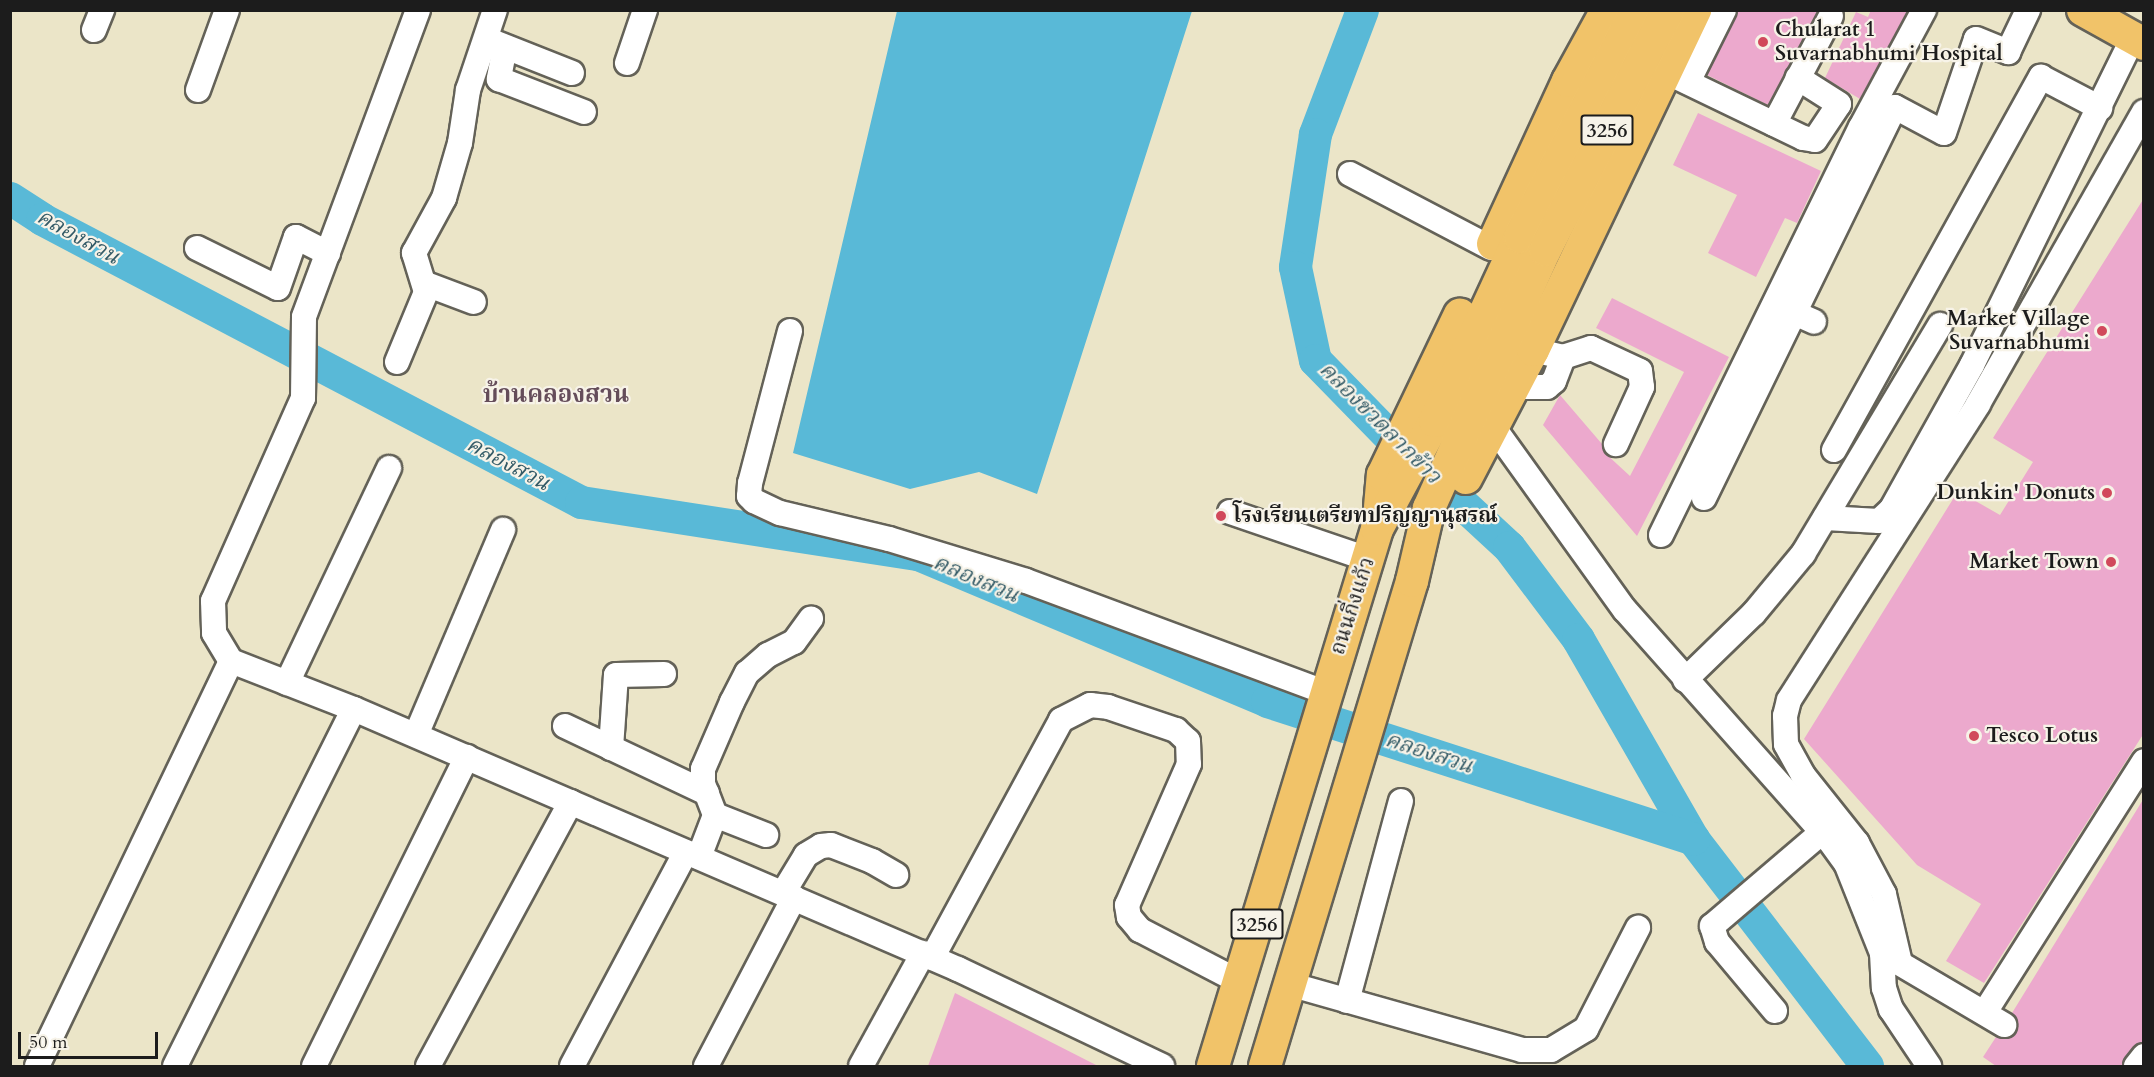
<!DOCTYPE html>
<meta charset="utf-8">
<style>
body{margin:0}
#map{position:relative;width:2154px;height:1077px;overflow:hidden;background:#ebe5c8;font-family:Cardo,"Noto Serif Thai",serif}
div>[style]{position:absolute}
[style*='--x']{left:calc(var(--x)*1px);top:calc(var(--y)*1px);width:calc(var(--w)*1px);rotate:calc(var(--a)*1deg)}
.water>*{inset:0;background:#59b9d7}
.river>*{height:33px;margin:-16.5px;padding:0 16.5px;transform-origin:16.5px;border-radius:16.5px;background:#59b9d7}
.building>*{inset:0;background:#eca9cd}
.roads{filter:drop-shadow(2px 0 #646258) drop-shadow(-2px 0 #646258) drop-shadow(0 2px #646258) drop-shadow(0 -2px #646258)}
.minor>*{height:24px;margin:-12px;padding:0 12px;transform-origin:12px;border-radius:12px;background:#fff}
.major>*{height:32px;margin:-16px;padding:0 16px;transform-origin:16px;border-radius:16px;background:#f1c369}
.dots>*{width:16px;height:16px;translate:-50% -50%;box-sizing:border-box;border:3px solid #f7f3e8;border-radius:50%}
span{translate:-50% -50%;white-space:nowrap;text-align:center;line-height:1.15;-webkit-text-stroke:4.5px #f7f3e8;paint-order:stroke}
.shield-label span{padding:2px 4px;background:#f7f3e8;border:2px solid;border-radius:4px;-webkit-text-stroke-width:0}
.shield-label{font-size:20px;color:#1c1c1c;font-weight:700}
.poi-label{font-size:21px;color:#1c1c1c;font-weight:700}
.left{translate:0 -50%;text-align:left}
.right{translate:-100% -50%;text-align:right}
.street-label{font-size:21px;color:#1c1c1c}
.water-label{font-size:22px;color:#345b67;font-style:italic}
.quarter-label{font-size:24px;color:#654d5a;font-weight:700}
.frame{position:absolute;inset:0;border:12px solid #1c1c1c;pointer-events:none}
.scale{position:absolute;left:18px;top:1032px;width:140px;height:27px;box-sizing:border-box;border:3px solid #1c1c1c;border-top:0;padding-left:8px;font-size:18px;line-height:21px;white-space:nowrap;color:#1c1c1c;-webkit-text-stroke:4px #f7f3e8;paint-order:stroke}
</style>
<div id="map">
<div class="water">
<i style="clip-path:polygon(897px 11px,1192px 11px,1037px 494px,979px 472px,910px 489px,793px 453px)"></i>
</div>
<div class="river">
<i style="--x:1362;--y:10;--w:133;--a:110.8"></i>
<i style="--x:1315;--y:134;--w:134;--a:98.6"></i>
<i style="--x:1295;--y:267;--w:95;--a:77.9"></i>
<i style="--x:1315;--y:360;--w:110;--a:45.7"></i>
<i style="--x:1392;--y:439;--w:159;--a:42.7"></i>
<i style="--x:1509;--y:547;--w:115;--a:53.1"></i>
<i style="--x:1578;--y:639;--w:231;--a:60.1"></i>
<i style="--x:1693;--y:839;--w:286;--a:52.5"></i>
<i style="--x:10;--y:198;--w:38;--a:33"></i>
<i style="--x:42;--y:219;--w:609;--a:27.7"></i>
<i style="--x:581;--y:502;--w:341;--a:8.8"></i>
<i style="--x:918;--y:554;--w:379;--a:22.8"></i>
<i style="--x:1267;--y:701;--w:448;--a:17.9"></i>
</div>
<div class="building">
<i style="clip-path:polygon(1738px 10px,1818px 10px,1768px 105px,1707px 75px)"></i>
<i style="clip-path:polygon(1871px 10px,1908px 10px,1860px 99px,1825px 78px,1856px 12px,1868px 17px)"></i>
<i style="clip-path:polygon(1698px 113px,1821px 171px,1797px 223px,1785px 218px,1756px 277px,1708px 253px,1737px 195px,1673px 165px)"></i>
<i style="clip-path:polygon(2144px 198px,2144px 733px,1984px 983px,1946px 961px,1981px 904px,1917px 865px,1804px 739px,1958px 491px,2000px 515px,2033px 462px,1993px 438px)"></i>
<i style="clip-path:polygon(1612px 298px,1729px 357px,1637px 536px,1543px 425px,1560px 395px,1602px 444px,1605px 453px,1630px 476px,1684px 372px,1596px 328px)"></i>
<i style="clip-path:polygon(2144px 798px,2144px 1042px,2133px 1047px,2122px 1066px,1996px 1066px,1983px 1057px,1996px 1037px,2004px 1039px,2016px 1033px,2018px 1025px,2012px 1013px)"></i>
<i style="clip-path:polygon(955px 993px,1098px 1066px,928px 1066px)"></i>
</div>
<div class="roads">
<div class="minor">
<i style="--x:418;--y:10;--w:327;--a:110.4"></i>
<i style="--x:304;--y:317;--w:81;--a:90.7"></i>
<i style="--x:303;--y:398;--w:222;--a:113.9"></i>
<i style="--x:213;--y:601;--w:32;--a:88"></i>
<i style="--x:214;--y:633;--w:33;--a:59"></i>
<i style="--x:231;--y:661;--w:132;--a:21.3"></i>
<i style="--x:354;--y:709;--w:658;--a:23.29"></i>
<i style="--x:958;--y:969;--w:226;--a:25.4"></i>
<i style="--x:94;--y:30;--w:22;--a:-68"></i>
<i style="--x:491;--y:41;--w:87;--a:21.6"></i>
<i style="--x:505;--y:47;--w:33;--a:101"></i>
<i style="--x:499;--y:79;--w:91;--a:21.2"></i>
<i style="--x:627;--y:63;--w:56;--a:-71.2"></i>
<i style="--x:1666;--y:72;--w:152;--a:25.7"></i>
<i style="--x:1803;--y:138;--w:12;--a:9"></i>
<i style="--x:1815;--y:140;--w:43;--a:-56.3"></i>
<i style="--x:1839;--y:104;--w:49;--a:-147.6"></i>
<i style="--x:1688;--y:82;--w:80;--a:-63.4"></i>
<i style="--x:198;--y:90;--w:85;--a:-70.1"></i>
<i style="--x:1774;--y:124;--w:122;--a:-62.2"></i>
<i style="--x:1350;--y:174;--w:159;--a:27.7"></i>
<i style="--x:197;--y:248;--w:90;--a:26.3"></i>
<i style="--x:278;--y:288;--w:54;--a:-70.6"></i>
<i style="--x:296;--y:237;--w:36;--a:27"></i>
<i style="--x:426;--y:284;--w:51;--a:20.6"></i>
<i style="--x:1781;--y:307;--w:36;--a:24"></i>
<i style="--x:790;--y:331;--w:157;--a:104.7"></i>
<i style="--x:750;--y:483;--w:13;--a:94"></i>
<i style="--x:749;--y:496;--w:7;--a:45"></i>
<i style="--x:754;--y:501;--w:29;--a:25"></i>
<i style="--x:780;--y:513;--w:112;--a:13.4"></i>
<i style="--x:889;--y:539;--w:143;--a:17"></i>
<i style="--x:1026;--y:581;--w:319;--a:20.4"></i>
<i style="--x:1533;--y:350;--w:31;--a:13"></i>
<i style="--x:1563;--y:357;--w:29;--a:-18"></i>
<i style="--x:1591;--y:348;--w:54;--a:25.1"></i>
<i style="--x:1640;--y:371;--w:16;--a:83"></i>
<i style="--x:1642;--y:387;--w:63;--a:114.5"></i>
<i style="--x:397;--y:362;--w:76;--a:-67.5"></i>
<i style="--x:426;--y:292;--w:41;--a:-107.1"></i>
<i style="--x:414;--y:253;--w:63;--a:-61.4"></i>
<i style="--x:444;--y:198;--w:57;--a:-73.8"></i>
<i style="--x:460;--y:143;--w:54;--a:-81.4"></i>
<i style="--x:468;--y:90;--w:84;--a:-71.4"></i>
<i style="--x:1515;--y:387;--w:32;--a:0"></i>
<i style="--x:1547;--y:387;--w:9;--a:-41"></i>
<i style="--x:1554;--y:381;--w:26;--a:-69"></i>
<i style="--x:1494;--y:428;--w:224;--a:54.3"></i>
<i style="--x:1625;--y:610;--w:307;--a:48.4"></i>
<i style="--x:1829;--y:840;--w:29;--a:54"></i>
<i style="--x:1846;--y:863;--w:97;--a:68.2"></i>
<i style="--x:1882;--y:953;--w:142;--a:30.5"></i>
<i style="--x:1834;--y:450;--w:427;--a:-61"></i>
<i style="--x:2041;--y:77;--w:67;--a:27.7"></i>
<i style="--x:1704;--y:498;--w:435;--a:-64"></i>
<i style="--x:1895;--y:107;--w:55;--a:28"></i>
<i style="--x:1944;--y:133;--w:99;--a:-71.2"></i>
<i style="--x:1976;--y:39;--w:35;--a:22"></i>
<i style="--x:2008;--y:52;--w:47;--a:-64.5"></i>
<i style="--x:1230;--y:512;--w:146;--a:18.8"></i>
<i style="--x:1825;--y:518;--w:54;--a:3.2"></i>
<i style="--x:1879;--y:521;--w:16;--a:-43"></i>
<i style="--x:1891;--y:510;--w:166;--a:-60.8"></i>
<i style="--x:1972;--y:365;--w:364;--a:-63.8"></i>
<i style="--x:1661;--y:535;--w:454;--a:-63.9"></i>
<i style="--x:1861;--y:127;--w:133;--a:-61.7"></i>
<i style="--x:1685;--y:680;--w:96;--a:-44.2"></i>
<i style="--x:1754;--y:613;--w:77;--a:-50.3"></i>
<i style="--x:1803;--y:554;--w:267;--a:-59.1"></i>
<i style="--x:287;--y:683;--w:238;--a:-64.6"></i>
<i style="--x:565;--y:726;--w:157;--a:25.3"></i>
<i style="--x:416;--y:735;--w:223;--a:-67"></i>
<i style="--x:611;--y:748;--w:73;--a:-86.1"></i>
<i style="--x:616;--y:675;--w:48;--a:-1.2"></i>
<i style="--x:715;--y:815;--w:55;--a:21.4"></i>
<i style="--x:699;--y:857;--w:45;--a:-69.1"></i>
<i style="--x:715;--y:815;--w:34;--a:-111"></i>
<i style="--x:703;--y:783;--w:14;--a:-90"></i>
<i style="--x:703;--y:769;--w:73;--a:-66.6"></i>
<i style="--x:732;--y:702;--w:33;--a:-63"></i>
<i style="--x:747;--y:673;--w:28;--a:-41"></i>
<i style="--x:768;--y:655;--w:29;--a:-27"></i>
<i style="--x:794;--y:642;--w:29;--a:-54"></i>
<i style="--x:783;--y:893;--w:44;--a:-58.8"></i>
<i style="--x:806;--y:855;--w:17;--a:-31"></i>
<i style="--x:821;--y:846;--w:10;--a:-6"></i>
<i style="--x:831;--y:845;--w:44;--a:21.3"></i>
<i style="--x:872;--y:861;--w:28;--a:30"></i>
<i style="--x:1882;--y:953;--w:35;--a:87"></i>
<i style="--x:1884;--y:988;--w:22;--a:72"></i>
<i style="--x:1891;--y:1009;--w:69;--a:56.3"></i>
<i style="--x:932;--y:958;--w:271;--a:-61.5"></i>
<i style="--x:1061;--y:720;--w:33;--a:-27"></i>
<i style="--x:1090;--y:705;--w:18;--a:6"></i>
<i style="--x:1108;--y:707;--w:72;--a:18.7"></i>
<i style="--x:1176;--y:730;--w:16;--a:43"></i>
<i style="--x:1188;--y:741;--w:23;--a:88"></i>
<i style="--x:1189;--y:764;--w:154;--a:113.7"></i>
<i style="--x:1127;--y:905;--w:12;--a:81"></i>
<i style="--x:1129;--y:917;--w:17;--a:50"></i>
<i style="--x:1140;--y:930;--w:113;--a:27.5"></i>
<i style="--x:1900;--y:963;--w:71;--a:-103.1"></i>
<i style="--x:1884;--y:894;--w:58;--a:-117.9"></i>
<i style="--x:1857;--y:843;--w:87;--a:-128.5"></i>
<i style="--x:1803;--y:775;--w:35;--a:-119"></i>
<i style="--x:1786;--y:744;--w:28;--a:-92"></i>
<i style="--x:1785;--y:716;--w:16;--a:-76"></i>
<i style="--x:1789;--y:700;--w:351;--a:-57.4"></i>
<i style="--x:1978;--y:404;--w:336;--a:-60.4"></i>
<i style="--x:1289;--y:984;--w:242;--a:15.8"></i>
<i style="--x:1522;--y:1050;--w:29;--a:0"></i>
<i style="--x:1551;--y:1050;--w:41;--a:-31"></i>
<i style="--x:1586;--y:1029;--w:114;--a:-62.8"></i>
<i style="--x:1347;--y:1001;--w:207;--a:-74.9"></i>
<i style="--x:1775;--y:1011;--w:90;--a:-130"></i>
<i style="--x:1717;--y:942;--w:17;--a:-107"></i>
<i style="--x:1712;--y:926;--w:145;--a:-40.5"></i>
<i style="--x:1985;--y:1012;--w:297;--a:-57.6"></i>
<i style="--x:37;--y:1066;--w:449;--a:-64.4"></i>
<i style="--x:175;--y:1066;--w:399;--a:-63.4"></i>
<i style="--x:314;--y:1066;--w:345;--a:-63.7"></i>
<i style="--x:428;--y:1066;--w:300;--a:-61.6"></i>
<i style="--x:572;--y:1066;--w:242;--a:-62"></i>
<i style="--x:706;--y:1066;--w:190;--a:-62.4"></i>
<i style="--x:861;--y:1066;--w:129;--a:-61.2"></i>
<i style="--x:2136;--y:1066;--w:13;--a:-51"></i>
</div>
<div class="major">
<i style="--x:2083;--y:10;--w:70;--a:29.1"></i>
<i style="--x:1493;--y:244;--w:179;--a:-65.3"></i>
<i style="--x:1568;--y:81;--w:81;--a:-61.2"></i>
<i style="--x:1466;--y:478;--w:144;--a:-62.4"></i>
<i style="--x:1533;--y:350;--w:377;--a:-64.5"></i>
<i style="--x:1380;--y:507;--w:32;--a:-85"></i>
<i style="--x:1383;--y:475;--w:178;--a:-64.4"></i>
<i style="--x:1213;--y:1066;--w:561;--a:-73.02"></i>
<i style="--x:1377;--y:529;--w:123;--a:-61.8"></i>
<i style="--x:1435;--y:421;--w:203;--a:-65.2"></i>
<i style="--x:1520;--y:237;--w:255;--a:-62.7"></i>
<i style="--x:1265;--y:1066;--w:507;--a:-73.14"></i>
<i style="--x:1412;--y:581;--w:75;--a:-76.9"></i>
<i style="--x:1429;--y:508;--w:283;--a:-65.8"></i>
<i style="--x:1545;--y:250;--w:270;--a:-62.9"></i>
</div>
</div>
<div class="dots">
<i style="left:1763px;top:42px;background:#d1495b"></i>
<i style="left:2102px;top:331px;background:#d1495b"></i>
<i style="left:2107px;top:493px;background:#d1495b"></i>
<i style="left:1221px;top:516px;background:#d1495b"></i>
<i style="left:2111px;top:562px;background:#d1495b"></i>
<i style="left:1974px;top:736px;background:#d1495b"></i>
</div>
<div class="shield-label">
<span style="left:1607px;top:130px">3256</span>
<span style="left:1257px;top:924px">3256</span>
</div>
<div class="poi-label">
<span class="left" style="left:1775px;top:42px">Chularat 1<br>Suvarnabhumi Hospital</span>
<span class="right" style="left:2090px;top:331px">Market Village<br>Suvarnabhumi</span>
<span class="right" style="left:2095px;top:493px">Dunkin' Donuts</span>
<span class="left" style="left:1233px;top:516px">โรงเรียนเตรียทปริญญานุสรณ์</span>
<span class="right" style="left:2099px;top:562px">Market Town</span>
<span class="left" style="left:1986px;top:736px">Tesco Lotus</span>
</div>
<div class="street-label">
<span style="left:1353px;top:606px;rotate:-72deg">ถนนกิ่งแก้ว</span>
</div>
<div class="water-label">
<span style="left:78px;top:237px;rotate:29deg">คลองสวน</span>
<span style="left:1380px;top:423px;rotate:45deg">คลองชวดลากข้าว</span>
<span style="left:508px;top:464px;rotate:28deg">คลองสวน</span>
<span style="left:976px;top:579px;rotate:23deg">คลองสวน</span>
<span style="left:1429px;top:753px;rotate:18deg">คลองสวน</span>
</div>
<div class="quarter-label">
<span style="left:556px;top:395px">บ้านคลองสวน</span>
</div>
<div class="frame"></div>
<div class="scale">50 m</div>
</div>
